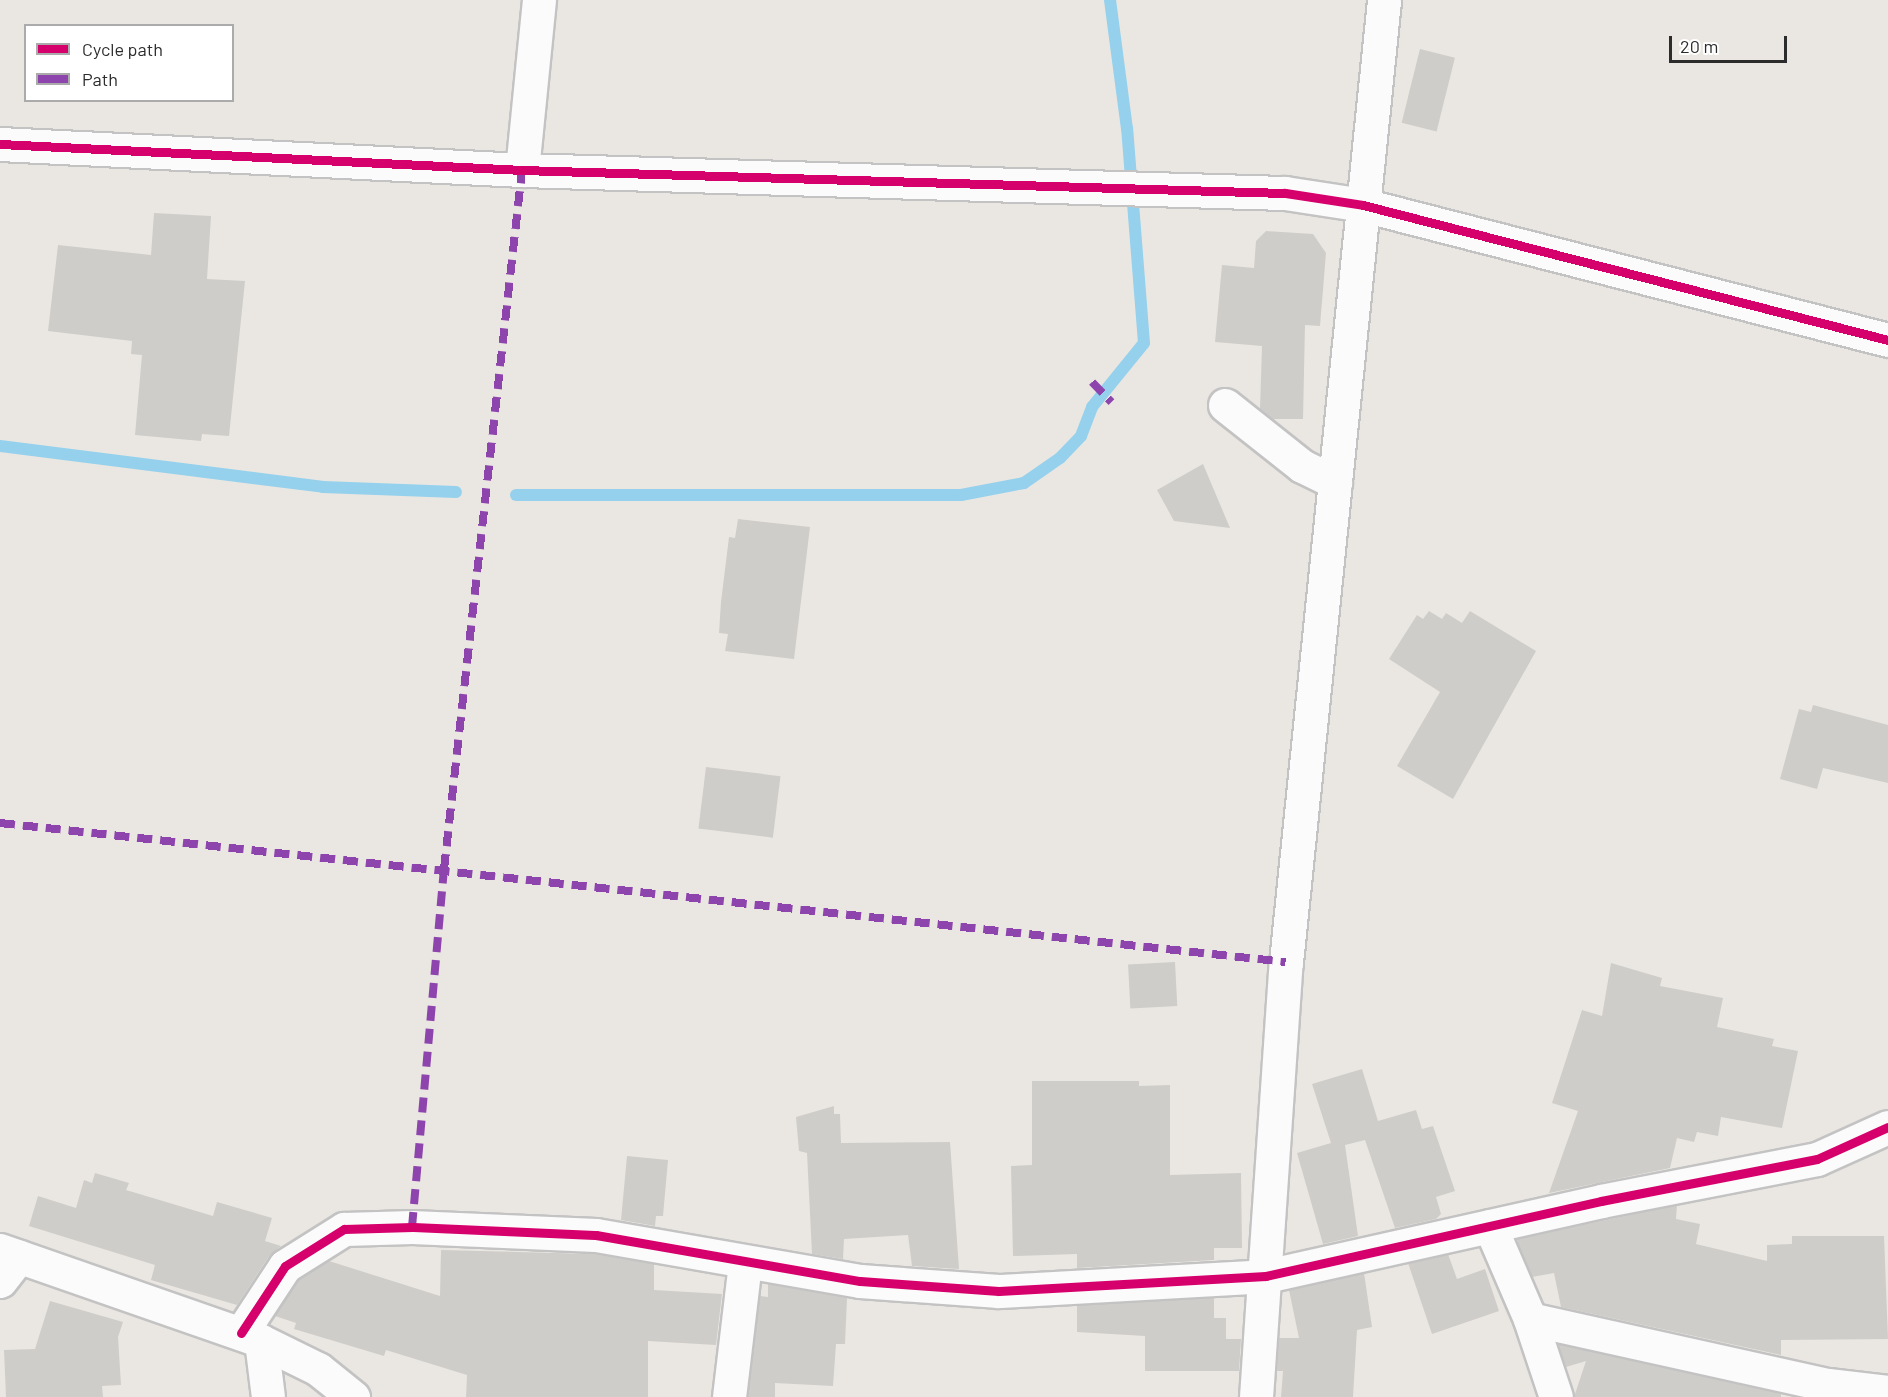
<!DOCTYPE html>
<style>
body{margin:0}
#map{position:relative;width:1888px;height:1397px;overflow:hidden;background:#eae7e2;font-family:Barlow,sans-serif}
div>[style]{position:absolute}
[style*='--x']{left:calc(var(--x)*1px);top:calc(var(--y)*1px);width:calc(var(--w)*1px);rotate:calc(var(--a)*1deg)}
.stream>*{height:12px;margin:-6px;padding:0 6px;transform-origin:6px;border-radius:6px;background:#95d1ec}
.building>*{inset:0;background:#cfcdc9;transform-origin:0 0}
.roads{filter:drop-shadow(2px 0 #c4c3c3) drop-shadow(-2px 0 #c4c3c3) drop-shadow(0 2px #c4c3c3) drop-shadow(0 -2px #c4c3c3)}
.minor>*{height:33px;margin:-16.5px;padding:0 16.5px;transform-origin:16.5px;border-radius:16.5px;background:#fcfbfb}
.quiet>*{height:8px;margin-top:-4px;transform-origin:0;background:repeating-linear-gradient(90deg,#8e44ad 0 15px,transparent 0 23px)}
.cycleway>*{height:9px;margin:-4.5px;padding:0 4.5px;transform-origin:4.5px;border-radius:4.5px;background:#d6006c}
span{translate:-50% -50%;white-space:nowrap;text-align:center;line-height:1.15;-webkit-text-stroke:4.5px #fff;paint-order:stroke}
.legend{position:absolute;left:24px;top:24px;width:210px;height:78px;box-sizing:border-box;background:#fff;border:2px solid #ababab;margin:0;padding:8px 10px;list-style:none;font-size:18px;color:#2c2c2c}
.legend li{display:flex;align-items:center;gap:12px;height:30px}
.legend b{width:30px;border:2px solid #ababab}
.scale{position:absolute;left:1669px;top:36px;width:118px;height:27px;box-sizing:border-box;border:3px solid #2c2c2c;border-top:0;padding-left:8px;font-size:18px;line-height:21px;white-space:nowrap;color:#2c2c2c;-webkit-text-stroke:4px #fff;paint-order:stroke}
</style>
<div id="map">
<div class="stream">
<i style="--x:0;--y:446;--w:326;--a:7.2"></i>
<i style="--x:323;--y:487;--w:133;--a:2.2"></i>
<i style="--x:516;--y:495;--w:445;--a:0"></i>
<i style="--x:961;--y:495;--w:64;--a:-10.8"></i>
<i style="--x:1024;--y:483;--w:44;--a:-34.8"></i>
<i style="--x:1060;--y:458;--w:30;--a:-46"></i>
<i style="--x:1081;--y:436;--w:31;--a:-69"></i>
<i style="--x:1092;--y:407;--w:82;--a:-50.9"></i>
<i style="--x:1144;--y:343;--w:215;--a:-94.5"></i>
<i style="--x:1127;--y:129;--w:130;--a:-97.5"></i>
</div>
<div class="building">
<i style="left:1420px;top:49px;width:36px;height:76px;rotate:14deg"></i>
<i style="clip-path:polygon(154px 213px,211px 216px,207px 279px,245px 281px,229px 436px,202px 434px,201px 441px,135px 435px,142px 355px,131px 354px,132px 341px,48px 331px,58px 245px,151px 255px)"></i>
<i style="clip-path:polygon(1266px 231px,1313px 234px,1326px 253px,1320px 326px,1305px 325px,1303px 419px,1273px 419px,1260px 409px,1262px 346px,1215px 342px,1222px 265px,1254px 268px,1256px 241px)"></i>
<i style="clip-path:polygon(1203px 464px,1230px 528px,1174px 521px,1157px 490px)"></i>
<i style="clip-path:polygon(738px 519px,810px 527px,794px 659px,725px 651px,728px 634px,719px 633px,721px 602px,729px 537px,735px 538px)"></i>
<i style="clip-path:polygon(1429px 611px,1442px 619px,1446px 613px,1462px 623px,1470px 611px,1536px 651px,1453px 799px,1397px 766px,1440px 692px,1389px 659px,1417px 615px,1423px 619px)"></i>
<i style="clip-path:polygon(1813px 705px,1888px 725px,1888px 783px,1823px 768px,1817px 789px,1780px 779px,1799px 709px,1811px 712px)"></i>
<i style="left:706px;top:767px;width:75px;height:62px;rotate:7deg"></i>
<i style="left:1175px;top:962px;width:44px;height:47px;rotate:87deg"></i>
<i style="clip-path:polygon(1611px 963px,1662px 978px,1660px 986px,1723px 998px,1717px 1027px,1774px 1039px,1772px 1046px,1798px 1051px,1782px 1128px,1721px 1117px,1718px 1136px,1697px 1132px,1694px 1142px,1677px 1138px,1670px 1168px,1549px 1193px,1578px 1111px,1552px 1103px,1582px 1010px,1602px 1016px)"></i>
<i style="clip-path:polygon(1362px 1069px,1378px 1121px,1416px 1110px,1422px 1129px,1433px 1126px,1455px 1191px,1436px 1197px,1441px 1214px,1436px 1219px,1395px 1228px,1365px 1140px,1345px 1145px,1358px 1236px,1323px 1244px,1297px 1153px,1331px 1143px,1312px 1084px)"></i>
<i style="clip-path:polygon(1032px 1081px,1139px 1081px,1139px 1086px,1170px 1085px,1170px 1175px,1241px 1173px,1242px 1248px,1214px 1248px,1214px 1260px,1077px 1268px,1077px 1254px,1013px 1256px,1011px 1166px,1032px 1165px)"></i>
<i style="clip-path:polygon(834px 1106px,834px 1114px,840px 1114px,841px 1143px,950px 1142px,959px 1269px,912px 1266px,908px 1235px,844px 1239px,843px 1259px,812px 1254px,807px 1153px,799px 1151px,796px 1117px)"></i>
<i style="clip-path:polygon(627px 1156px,668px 1160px,663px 1216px,656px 1216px,655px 1226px,621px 1220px)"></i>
<i style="clip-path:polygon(95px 1173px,129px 1183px,126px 1190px,213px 1216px,217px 1202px,272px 1218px,265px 1241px,281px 1246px,269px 1256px,237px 1305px,151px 1280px,155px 1265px,29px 1226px,38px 1196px,76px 1208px,84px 1180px,92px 1183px)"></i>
<i style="clip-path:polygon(1677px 1205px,1676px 1219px,1700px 1224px,1696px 1244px,1767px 1261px,1767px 1245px,1792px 1244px,1792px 1236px,1884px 1236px,1888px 1339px,1781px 1340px,1781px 1355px,1561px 1307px,1554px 1273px,1532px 1277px,1518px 1244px,1517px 1239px)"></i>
<i style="clip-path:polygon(441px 1250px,594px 1254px,654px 1264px,654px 1290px,722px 1294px,716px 1345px,648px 1341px,648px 1397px,466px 1397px,467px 1375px,386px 1350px,384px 1356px,294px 1329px,296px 1323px,275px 1316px,298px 1280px,329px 1261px,440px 1296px)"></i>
<i style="clip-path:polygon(1448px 1254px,1457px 1279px,1485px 1269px,1499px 1311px,1432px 1334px,1408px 1263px)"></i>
<i style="clip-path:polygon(1364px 1273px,1372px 1327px,1357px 1330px,1353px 1397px,1281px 1397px,1283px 1371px,1277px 1371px,1279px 1338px,1299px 1338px,1289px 1290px)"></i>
<i style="clip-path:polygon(768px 1284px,847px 1298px,845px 1344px,836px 1344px,833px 1386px,775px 1383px,775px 1397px,748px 1397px,760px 1296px,768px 1297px)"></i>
<i style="clip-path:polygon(1214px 1298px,1214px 1318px,1226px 1318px,1226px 1339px,1241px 1339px,1239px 1371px,1145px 1371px,1145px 1336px,1077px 1332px,1077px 1305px)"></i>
<i style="clip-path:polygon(50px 1301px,123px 1322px,118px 1337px,121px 1385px,102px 1386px,103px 1397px,6px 1397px,4px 1350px,35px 1349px)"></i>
<i style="clip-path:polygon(1558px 1344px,1781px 1394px,1781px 1397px,1574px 1397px,1586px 1361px,1566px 1367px)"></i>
</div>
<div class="roads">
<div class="minor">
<i style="--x:0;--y:144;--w:523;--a:2.85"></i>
<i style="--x:522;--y:170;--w:763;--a:1.73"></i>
<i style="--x:1285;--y:193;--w:79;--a:8.7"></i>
<i style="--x:1363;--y:205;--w:542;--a:14.42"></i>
<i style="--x:522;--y:170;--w:171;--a:-84.3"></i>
<i style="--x:1225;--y:405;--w:98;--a:38.4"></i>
<i style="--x:1302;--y:466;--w:37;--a:26"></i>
<i style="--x:1490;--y:1226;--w:101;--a:66.7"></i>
<i style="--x:1530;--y:1319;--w:82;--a:71.6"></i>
<i style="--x:0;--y:1250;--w:276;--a:19.2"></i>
<i style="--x:261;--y:1341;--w:64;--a:26.2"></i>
<i style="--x:318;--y:1369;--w:45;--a:38.7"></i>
<i style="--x:0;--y:1281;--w:31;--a:-52"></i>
<i style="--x:1530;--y:1319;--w:305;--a:12.5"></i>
<i style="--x:1828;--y:1385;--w:60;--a:6.7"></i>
<i style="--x:241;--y:1333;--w:80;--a:-56.7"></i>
<i style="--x:285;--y:1266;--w:70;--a:-32.1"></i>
<i style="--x:344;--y:1229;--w:68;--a:-1.7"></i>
<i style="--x:412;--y:1227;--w:184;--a:2.5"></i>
<i style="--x:596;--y:1235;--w:268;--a:9.9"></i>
<i style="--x:860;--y:1281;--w:139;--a:4.1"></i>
<i style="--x:999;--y:1291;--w:267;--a:-3.2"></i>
<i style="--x:1266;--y:1276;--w:343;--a:-12.6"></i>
<i style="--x:1601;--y:1201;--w:220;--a:-11"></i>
<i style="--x:1817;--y:1159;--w:78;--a:-24.3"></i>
<i style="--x:261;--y:1341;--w:56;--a:82.9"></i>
<i style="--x:729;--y:1397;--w:136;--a:-83.2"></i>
<i style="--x:1256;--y:1397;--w:436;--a:-86.1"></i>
<i style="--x:1286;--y:962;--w:967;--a:-84.18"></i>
</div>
</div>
<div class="quiet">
<i style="--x:1092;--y:382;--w:28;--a:46"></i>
<i style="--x:0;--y:823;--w:1293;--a:6.17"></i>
<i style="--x:412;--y:1227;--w:359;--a:-84.9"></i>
<i style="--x:444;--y:869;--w:703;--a:-83.63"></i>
</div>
<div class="cycleway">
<i style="--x:0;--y:144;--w:523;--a:2.85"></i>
<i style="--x:522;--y:170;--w:763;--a:1.73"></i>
<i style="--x:1285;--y:193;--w:79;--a:8.7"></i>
<i style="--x:1363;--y:205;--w:542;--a:14.42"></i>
<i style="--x:241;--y:1333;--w:80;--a:-56.7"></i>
<i style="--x:285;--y:1266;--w:70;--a:-32.1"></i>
<i style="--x:344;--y:1229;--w:68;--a:-1.7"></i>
<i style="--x:412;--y:1227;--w:184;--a:2.5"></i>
<i style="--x:596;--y:1235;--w:268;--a:9.9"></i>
<i style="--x:860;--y:1281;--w:139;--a:4.1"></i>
<i style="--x:999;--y:1291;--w:267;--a:-3.2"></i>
<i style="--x:1266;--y:1276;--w:343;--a:-12.6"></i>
<i style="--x:1601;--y:1201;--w:220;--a:-11"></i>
<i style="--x:1817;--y:1159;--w:78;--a:-24.3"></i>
</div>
<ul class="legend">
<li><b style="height:8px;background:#d6006c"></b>Cycle path</li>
<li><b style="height:8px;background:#8e44ad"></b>Path</li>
</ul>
<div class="scale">20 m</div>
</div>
